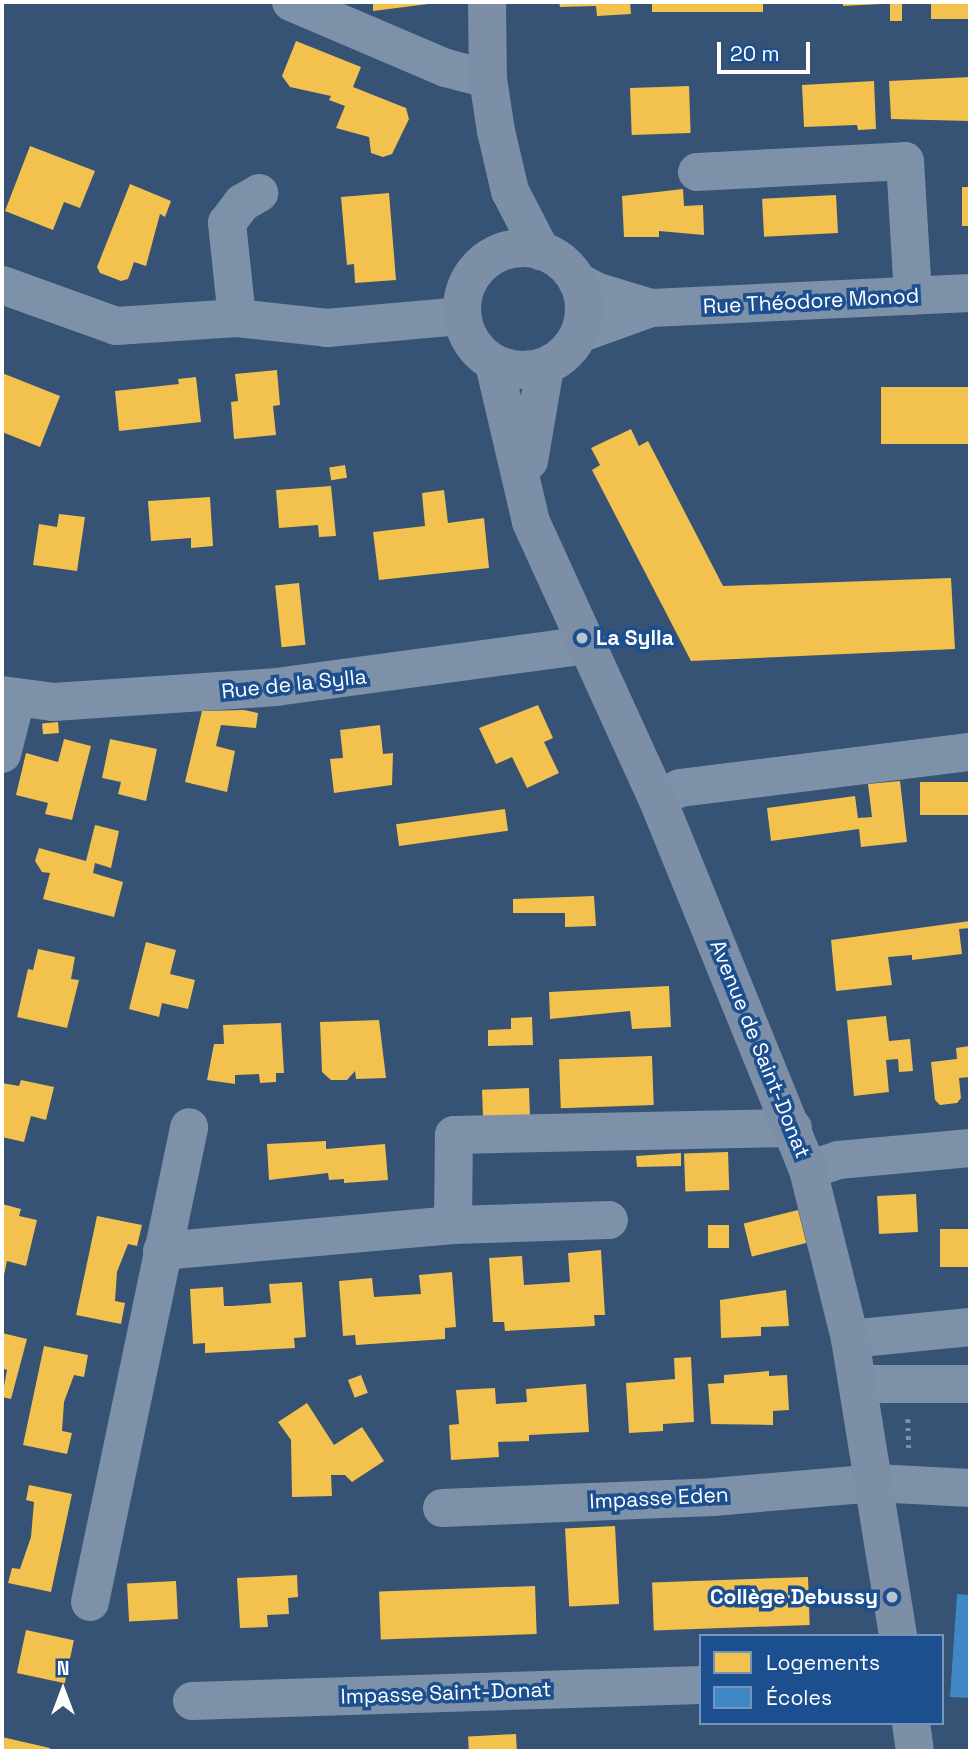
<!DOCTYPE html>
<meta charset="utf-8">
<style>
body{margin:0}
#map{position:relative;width:972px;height:1753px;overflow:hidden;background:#365274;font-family:"Space Grotesk",sans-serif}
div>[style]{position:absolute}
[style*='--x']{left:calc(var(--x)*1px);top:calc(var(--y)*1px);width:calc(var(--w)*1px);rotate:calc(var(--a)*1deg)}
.homes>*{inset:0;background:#f2c14e;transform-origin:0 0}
.schools>*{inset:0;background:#3f88c5}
.path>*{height:4.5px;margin-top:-2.25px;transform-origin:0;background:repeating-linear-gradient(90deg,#7d92a8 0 3.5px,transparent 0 8.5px)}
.minor>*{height:38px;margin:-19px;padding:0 19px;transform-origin:19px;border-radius:19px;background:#7d92a8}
.major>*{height:38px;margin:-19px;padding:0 19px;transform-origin:19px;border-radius:19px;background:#7d8ea7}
.major>.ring{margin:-19px;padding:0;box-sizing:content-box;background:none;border:38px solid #7d8ea7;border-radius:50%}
.dots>*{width:19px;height:19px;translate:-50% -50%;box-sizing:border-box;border:4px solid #1b4f8f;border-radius:50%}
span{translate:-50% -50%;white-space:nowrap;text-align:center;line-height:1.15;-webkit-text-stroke:7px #1b4f8f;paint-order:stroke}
.street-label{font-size:21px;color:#fff}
.poi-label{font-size:21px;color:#fff;font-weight:700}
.left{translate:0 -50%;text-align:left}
.right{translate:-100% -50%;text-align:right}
.frame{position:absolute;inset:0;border:4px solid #fff;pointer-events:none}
.legend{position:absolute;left:699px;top:1634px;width:245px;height:91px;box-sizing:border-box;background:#1b4f8f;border:2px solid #7695bc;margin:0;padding:9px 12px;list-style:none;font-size:21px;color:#fff}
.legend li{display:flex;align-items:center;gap:14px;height:35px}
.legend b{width:35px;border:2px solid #7695bc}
.north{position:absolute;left:28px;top:1655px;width:70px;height:70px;-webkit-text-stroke:5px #1b4f8f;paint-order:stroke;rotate:0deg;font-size:19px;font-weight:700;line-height:28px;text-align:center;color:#fff}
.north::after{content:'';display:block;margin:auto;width:24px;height:32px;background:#fff;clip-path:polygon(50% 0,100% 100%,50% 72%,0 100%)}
.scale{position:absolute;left:717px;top:42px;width:93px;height:32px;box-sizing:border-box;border:4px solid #fff;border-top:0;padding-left:9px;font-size:21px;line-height:24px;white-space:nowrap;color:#fff;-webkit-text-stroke:5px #1b4f8f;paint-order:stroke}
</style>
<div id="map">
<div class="homes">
<i style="clip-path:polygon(373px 2px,436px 2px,436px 3px,373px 11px)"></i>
<i style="clip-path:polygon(559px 2px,630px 2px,631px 14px,597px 16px,596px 6px,560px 7px)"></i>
<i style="left:652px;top:2px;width:111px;height:10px"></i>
<i style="clip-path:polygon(843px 2px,881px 2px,881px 4px,843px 6px)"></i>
<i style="left:890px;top:2px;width:12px;height:19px"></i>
<i style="left:931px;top:2px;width:37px;height:17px"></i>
<i style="clip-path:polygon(296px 41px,361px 67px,353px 87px,406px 108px,409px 119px,392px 154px,383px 157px,371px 153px,369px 137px,336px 128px,345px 106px,329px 100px,331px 96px,290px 87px,282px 76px)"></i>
<i style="clip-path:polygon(970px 77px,970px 121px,891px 119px,889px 81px)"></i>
<i style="clip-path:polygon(874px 81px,876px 129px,858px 130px,857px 125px,804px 127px,802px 85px)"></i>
<i style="left:689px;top:86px;width:47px;height:59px;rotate:88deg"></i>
<i style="clip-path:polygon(30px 146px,95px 171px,80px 208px,64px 202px,53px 230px,5px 211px)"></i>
<i style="clip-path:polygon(130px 184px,171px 201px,165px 217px,160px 214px,146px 266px,134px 262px,128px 279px,121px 281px,100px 273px,97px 267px)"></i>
<i style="left:962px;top:187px;width:8px;height:39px"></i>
<i style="clip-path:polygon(683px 189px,684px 206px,703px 205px,704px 235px,659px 231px,659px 237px,624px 237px,622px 196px)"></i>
<i style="clip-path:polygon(389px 193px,396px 280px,355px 283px,354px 264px,347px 265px,341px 197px)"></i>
<i style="left:836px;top:195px;width:38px;height:74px;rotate:87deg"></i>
<i style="clip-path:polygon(277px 370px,280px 405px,273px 406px,276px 435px,234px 439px,231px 402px,238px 401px,235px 374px)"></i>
<i style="clip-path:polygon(2px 373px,60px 396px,40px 447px,2px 432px)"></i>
<i style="clip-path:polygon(196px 377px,201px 422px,119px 431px,115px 391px,179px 384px,178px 379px)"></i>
<i style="left:970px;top:387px;width:57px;height:89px;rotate:90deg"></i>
<i style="clip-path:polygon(631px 429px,639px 446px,648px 441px,723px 586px,951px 578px,955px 649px,691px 661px,592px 470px,600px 465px,591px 448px)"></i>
<i style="left:345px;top:465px;width:13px;height:16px;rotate:81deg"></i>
<i style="clip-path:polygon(331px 486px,336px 536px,319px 537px,318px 525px,279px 528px,276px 490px)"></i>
<i style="clip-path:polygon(444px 490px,448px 523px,484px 518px,489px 568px,379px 580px,373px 532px,425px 526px,422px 493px)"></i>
<i style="clip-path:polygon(210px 497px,213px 546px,191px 548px,191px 538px,151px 541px,148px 501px)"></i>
<i style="clip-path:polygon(59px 514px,85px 517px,77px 571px,33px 565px,39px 524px,57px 527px)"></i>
<i style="left:299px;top:583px;width:62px;height:24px;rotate:84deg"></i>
<i style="clip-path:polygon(538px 705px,553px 738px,544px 742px,559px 773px,527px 788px,512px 757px,496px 764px,479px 728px)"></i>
<i style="clip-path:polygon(244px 710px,258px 713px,256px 728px,221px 725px,216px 746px,235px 751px,227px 792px,185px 782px,202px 711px)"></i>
<i style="left:58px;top:722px;width:11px;height:16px;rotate:85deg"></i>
<i style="clip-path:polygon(380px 725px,383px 754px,393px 753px,392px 785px,334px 793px,330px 759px,343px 758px,340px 730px)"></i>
<i style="clip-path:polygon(64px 739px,91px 746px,72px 820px,45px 814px,48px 803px,16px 795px,26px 753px,58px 762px)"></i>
<i style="clip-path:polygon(110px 739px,157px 749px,146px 801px,118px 794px,121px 782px,102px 778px)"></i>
<i style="clip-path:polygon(900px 781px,907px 842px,861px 847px,859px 829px,771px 841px,767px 808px,855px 796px,858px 818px,872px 817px,868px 784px)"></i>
<i style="left:970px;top:782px;width:33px;height:50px;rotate:90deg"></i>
<i style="left:505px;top:809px;width:22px;height:110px;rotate:82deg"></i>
<i style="clip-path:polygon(95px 825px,119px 831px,111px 868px,95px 863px,93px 873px,123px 882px,114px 917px,43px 899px,50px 873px,42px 872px,35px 861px,39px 848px,86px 861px)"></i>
<i style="clip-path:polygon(594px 896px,596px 926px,565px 927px,565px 913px,513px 913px,513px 899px)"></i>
<i style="clip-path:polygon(970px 921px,970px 928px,959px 929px,962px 954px,912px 960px,912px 955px,888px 957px,892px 985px,836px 991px,831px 940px)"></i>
<i style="clip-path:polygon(146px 942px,176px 950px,170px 974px,195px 980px,188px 1009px,162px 1003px,159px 1017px,129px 1009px)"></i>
<i style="clip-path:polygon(38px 949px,75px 957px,71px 979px,79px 980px,67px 1028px,17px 1017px,28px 969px,33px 970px)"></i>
<i style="clip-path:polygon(669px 986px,671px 1027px,632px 1029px,630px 1011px,550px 1019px,549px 992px)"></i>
<i style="clip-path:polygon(886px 1016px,889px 1041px,910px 1039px,913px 1071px,899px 1072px,898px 1059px,886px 1060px,889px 1092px,854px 1096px,847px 1020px)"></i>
<i style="clip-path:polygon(532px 1017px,533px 1045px,488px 1046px,488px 1030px,511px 1029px,511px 1018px)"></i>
<i style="clip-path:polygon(379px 1020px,386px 1078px,356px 1079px,355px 1071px,347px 1080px,331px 1080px,322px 1072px,320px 1022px)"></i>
<i style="clip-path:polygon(281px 1023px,284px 1073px,276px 1073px,276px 1082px,260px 1083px,259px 1074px,235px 1075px,235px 1084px,207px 1080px,214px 1044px,224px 1044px,223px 1025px)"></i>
<i style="clip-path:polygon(970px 1046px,970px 1077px,959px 1078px,961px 1098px,957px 1103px,940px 1105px,935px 1100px,931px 1062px,957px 1059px,956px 1048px)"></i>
<i style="left:652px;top:1056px;width:49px;height:93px;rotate:88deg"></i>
<i style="clip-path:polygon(21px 1080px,54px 1087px,46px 1120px,31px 1116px,24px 1142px,2px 1137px,2px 1083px,19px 1086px)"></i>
<i style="left:529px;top:1088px;width:28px;height:47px;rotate:88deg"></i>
<i style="clip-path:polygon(326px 1141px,326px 1149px,385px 1144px,388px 1180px,344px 1183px,344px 1179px,329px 1180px,328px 1173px,269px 1180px,267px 1144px)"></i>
<i style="left:728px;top:1152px;width:38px;height:44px;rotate:88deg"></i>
<i style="clip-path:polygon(681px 1153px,681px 1166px,637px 1167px,636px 1156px)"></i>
<i style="left:916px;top:1194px;width:38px;height:39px;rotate:87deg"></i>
<i style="clip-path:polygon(2px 1204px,21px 1209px,19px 1216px,37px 1220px,26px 1266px,7px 1261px,3px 1280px)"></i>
<i style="left:798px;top:1210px;width:34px;height:56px;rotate:76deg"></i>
<i style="clip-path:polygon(97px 1216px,142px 1225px,137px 1246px,128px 1244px,117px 1272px,115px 1301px,125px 1303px,121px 1324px,76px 1315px)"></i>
<i style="left:708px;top:1225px;width:21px;height:23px"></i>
<i style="left:970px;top:1229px;width:38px;height:30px;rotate:90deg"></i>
<i style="clip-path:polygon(601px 1250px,605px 1315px,594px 1315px,595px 1326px,505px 1331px,504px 1322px,493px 1322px,489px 1258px,522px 1256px,524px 1285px,570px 1282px,568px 1253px)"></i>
<i style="clip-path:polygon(452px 1272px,456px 1327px,445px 1328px,445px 1339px,356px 1345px,355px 1335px,343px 1336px,339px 1281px,372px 1278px,374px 1297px,421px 1294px,419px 1275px)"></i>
<i style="clip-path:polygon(302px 1282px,306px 1337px,294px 1338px,295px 1348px,205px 1353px,205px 1343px,193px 1344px,190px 1289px,223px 1287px,224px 1306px,232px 1306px,271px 1303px,269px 1284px)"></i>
<i style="clip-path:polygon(786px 1290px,789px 1326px,761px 1327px,761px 1336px,721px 1338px,720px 1300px)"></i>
<i style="clip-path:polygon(2px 1333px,27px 1339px,11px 1399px,2px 1397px,7px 1370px,2px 1368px)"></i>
<i style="clip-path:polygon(44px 1346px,88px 1355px,84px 1377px,74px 1375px,64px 1402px,62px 1431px,72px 1433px,67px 1454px,23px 1445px)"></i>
<i style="clip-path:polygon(691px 1357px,694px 1422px,663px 1424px,663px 1431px,629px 1433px,626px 1383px,675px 1379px,674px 1358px)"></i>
<i style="clip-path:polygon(769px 1371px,769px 1376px,787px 1375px,789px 1410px,773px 1411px,773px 1425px,711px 1424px,708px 1384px,724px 1383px,724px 1375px)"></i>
<i style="left:361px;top:1375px;width:19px;height:14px;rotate:69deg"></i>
<i style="clip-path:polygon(586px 1384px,589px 1432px,529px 1435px,529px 1441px,498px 1442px,499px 1457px,451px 1460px,449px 1425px,459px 1424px,456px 1390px,495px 1388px,496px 1404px,527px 1402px,526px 1389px)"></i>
<i style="clip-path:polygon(307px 1403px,334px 1445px,362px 1427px,384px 1461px,352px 1482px,345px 1475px,331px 1475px,332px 1496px,292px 1497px,291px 1440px,278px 1422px)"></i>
<i style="clip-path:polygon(29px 1485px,72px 1494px,51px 1592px,8px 1583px,12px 1568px,20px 1569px,31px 1537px,34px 1502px,26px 1500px)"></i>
<i style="left:615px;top:1526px;width:78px;height:50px;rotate:87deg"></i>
<i style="clip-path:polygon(297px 1575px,298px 1597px,288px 1598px,289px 1614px,267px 1615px,268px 1627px,240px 1628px,237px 1578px)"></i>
<i style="left:808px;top:1577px;width:48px;height:156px;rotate:88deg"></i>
<i style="left:176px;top:1581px;width:38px;height:49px;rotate:87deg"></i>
<i style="left:535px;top:1586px;width:48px;height:156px;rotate:88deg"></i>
<i style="left:26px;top:1630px;width:49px;height:44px;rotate:12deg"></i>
<i style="left:516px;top:1734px;width:17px;height:48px;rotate:87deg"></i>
<i style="clip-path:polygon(2px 1737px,50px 1748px,50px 1751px,2px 1751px)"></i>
</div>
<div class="schools">
<i style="clip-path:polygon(957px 1594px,970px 1595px,970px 1698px,950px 1697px)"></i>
</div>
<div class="path">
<i style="--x:908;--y:1419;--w:33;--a:88"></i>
</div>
<div class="minor">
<i style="--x:291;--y:2;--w:168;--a:23.1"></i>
<i style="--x:446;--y:68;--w:43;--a:14.7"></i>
<i style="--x:697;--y:172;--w:208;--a:-3"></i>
<i style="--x:905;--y:161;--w:135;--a:86.6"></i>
<i style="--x:577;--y:281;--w:24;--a:28"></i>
<i style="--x:598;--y:292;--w:55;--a:16.8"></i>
<i style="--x:2;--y:285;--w:121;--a:19.8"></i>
<i style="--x:116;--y:326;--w:121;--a:-3.8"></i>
<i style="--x:237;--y:318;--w:91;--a:6.3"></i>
<i style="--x:327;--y:328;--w:136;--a:-5.1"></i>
<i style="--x:237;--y:318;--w:96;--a:-96"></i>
<i style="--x:227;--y:223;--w:25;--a:-53"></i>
<i style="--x:242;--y:203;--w:20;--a:-30"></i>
<i style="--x:579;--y:334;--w:77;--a:-19.9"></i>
<i style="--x:651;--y:308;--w:319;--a:-2.7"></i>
<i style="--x:2;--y:695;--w:51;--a:7.8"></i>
<i style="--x:53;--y:702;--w:224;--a:-3.8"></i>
<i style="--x:276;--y:687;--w:313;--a:-7.7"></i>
<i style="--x:2;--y:754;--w:57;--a:-75.7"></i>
<i style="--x:657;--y:798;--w:25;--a:-23"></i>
<i style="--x:680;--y:788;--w:292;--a:-7.1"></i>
<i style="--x:808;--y:1170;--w:32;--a:-18"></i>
<i style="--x:838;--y:1160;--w:133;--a:-5.2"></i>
<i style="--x:453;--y:1225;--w:156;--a:-1.8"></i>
<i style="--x:162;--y:1251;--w:292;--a:-5.1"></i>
<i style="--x:453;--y:1225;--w:90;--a:-89.4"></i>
<i style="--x:454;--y:1135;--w:339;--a:-1.2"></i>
<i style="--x:850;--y:1339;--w:121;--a:-5.7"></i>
<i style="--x:859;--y:1384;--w:111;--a:0"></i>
<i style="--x:442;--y:1508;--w:271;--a:-2.3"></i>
<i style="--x:713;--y:1497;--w:163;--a:-4.9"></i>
<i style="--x:875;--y:1483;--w:95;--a:3"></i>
<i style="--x:90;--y:1602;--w:485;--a:-78.2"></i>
<i style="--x:192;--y:1701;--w:509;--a:-1.8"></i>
</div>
<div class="major">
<i style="--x:487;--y:2;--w:77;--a:89.3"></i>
<i style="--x:488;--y:79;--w:53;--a:81.3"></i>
<i style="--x:496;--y:131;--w:62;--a:76.9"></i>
<i style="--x:510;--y:191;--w:68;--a:62.7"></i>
<i class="ring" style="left:462px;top:248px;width:84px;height:84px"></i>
<i style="--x:494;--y:364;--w:162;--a:76.8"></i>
<i style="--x:531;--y:522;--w:303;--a:65.5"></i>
<i style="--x:657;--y:798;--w:401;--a:67.9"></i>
<i style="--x:808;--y:1170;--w:174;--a:76"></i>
<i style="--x:850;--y:1339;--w:301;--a:80.8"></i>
<i style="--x:529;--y:461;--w:95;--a:-80.3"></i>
<i style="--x:911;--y:1723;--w:28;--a:82"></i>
</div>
<div class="dots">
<i style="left:582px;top:638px;background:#b9c2ce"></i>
<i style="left:892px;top:1597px;background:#b9c2ce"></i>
</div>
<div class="street-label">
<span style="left:811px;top:301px;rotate:-3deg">Rue Théodore Monod</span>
<span style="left:294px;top:684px;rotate:-6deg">Rue de la Sylla</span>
<span style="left:760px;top:1049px;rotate:68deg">Avenue de Saint-Donat</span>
<span style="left:659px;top:1498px;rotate:-3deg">Impasse Eden</span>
<span style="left:446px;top:1693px;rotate:-2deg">Impasse Saint-Donat</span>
</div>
<div class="poi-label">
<span class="left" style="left:596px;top:638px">La Sylla</span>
<span class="right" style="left:878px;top:1597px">Collège Debussy</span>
</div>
<div class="frame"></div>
<ul class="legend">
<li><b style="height:19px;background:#f2c14e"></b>Logements</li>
<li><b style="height:19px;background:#3f88c5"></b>Écoles</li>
</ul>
<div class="north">N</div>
<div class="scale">20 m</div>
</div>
